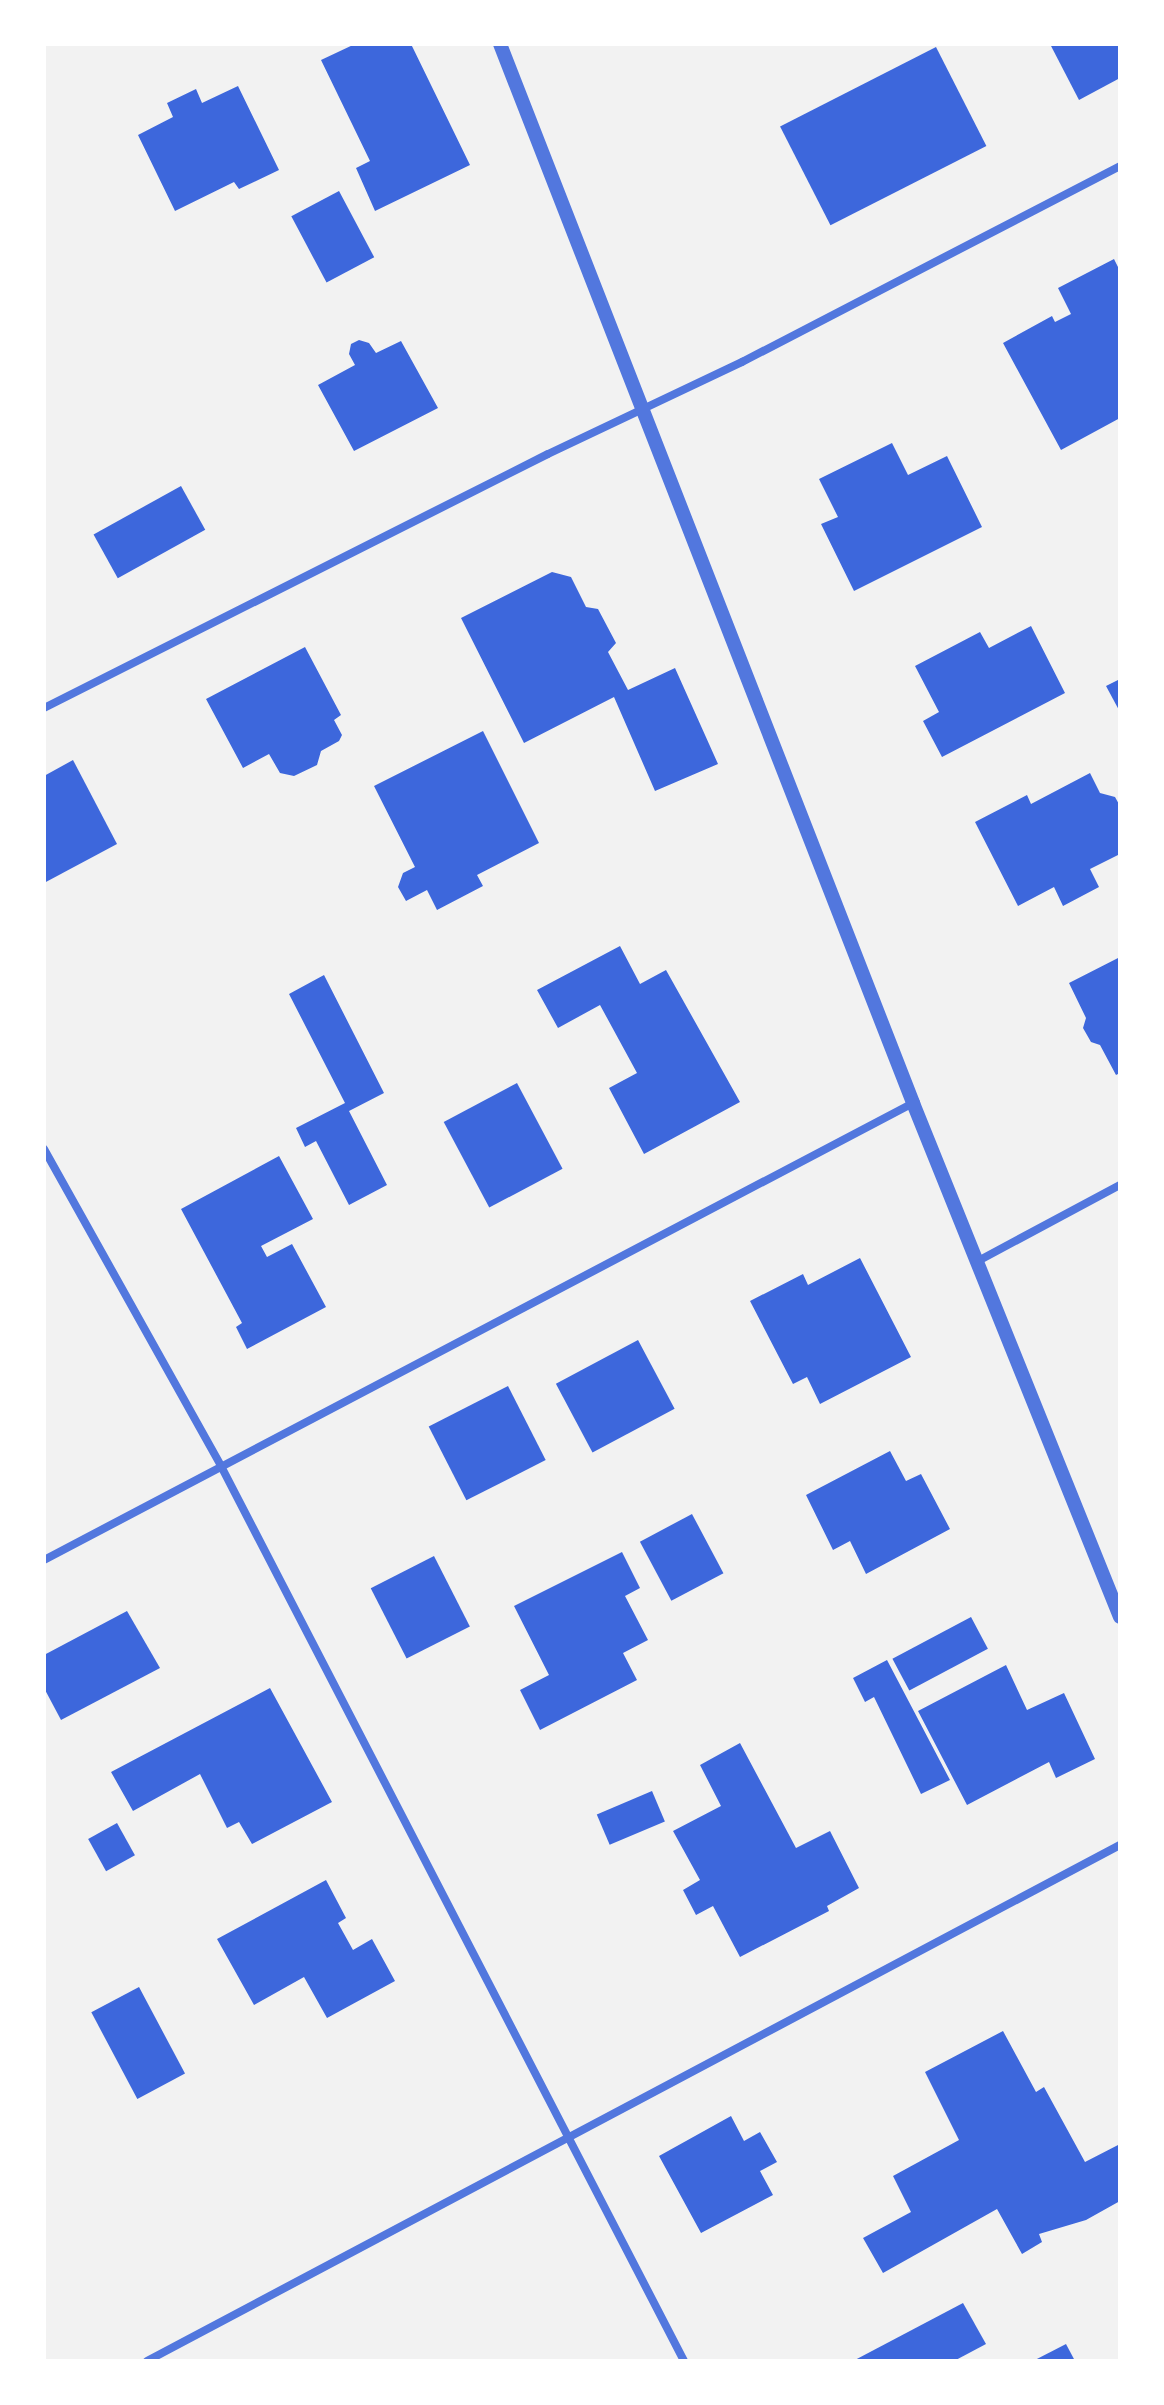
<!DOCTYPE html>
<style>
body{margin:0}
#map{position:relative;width:1164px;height:2405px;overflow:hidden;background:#f2f2f2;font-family:"Asap Condensed",sans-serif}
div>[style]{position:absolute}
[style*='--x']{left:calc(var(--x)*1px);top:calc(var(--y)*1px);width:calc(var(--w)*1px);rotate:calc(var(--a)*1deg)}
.building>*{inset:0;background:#3d67dc;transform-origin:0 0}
.minor>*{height:8px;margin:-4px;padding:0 4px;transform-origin:4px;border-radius:4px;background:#5277de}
.tertiary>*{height:14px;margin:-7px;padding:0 7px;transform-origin:7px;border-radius:7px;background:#5277de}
span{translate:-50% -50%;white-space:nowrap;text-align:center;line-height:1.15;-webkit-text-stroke:6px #fff;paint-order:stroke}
.frame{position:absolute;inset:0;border:46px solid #fff;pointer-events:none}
</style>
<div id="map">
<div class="building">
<i style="clip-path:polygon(355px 44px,411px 44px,470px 165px,375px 211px,356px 168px,370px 161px,321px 60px)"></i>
<i style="clip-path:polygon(1050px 44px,1120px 44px,1120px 78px,1079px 100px)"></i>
<i style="left:936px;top:47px;width:111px;height:175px;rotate:63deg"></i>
<i style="clip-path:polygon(238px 86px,279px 170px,239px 189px,234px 182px,175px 211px,138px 135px,173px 117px,167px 103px,196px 89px,202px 103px)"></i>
<i style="left:339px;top:191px;width:75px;height:54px;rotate:62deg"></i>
<i style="clip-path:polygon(1114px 259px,1120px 271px,1120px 418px,1061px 450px,1003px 343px,1052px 316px,1055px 322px,1071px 314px,1058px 288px)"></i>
<i style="clip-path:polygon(359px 340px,369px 343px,376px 353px,401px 341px,438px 408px,354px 451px,318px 385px,355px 365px,349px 354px,351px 344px)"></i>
<i style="clip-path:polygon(892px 443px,908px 475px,947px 456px,982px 527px,854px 591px,821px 524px,838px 517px,819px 479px)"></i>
<i style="left:181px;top:486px;width:50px;height:100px;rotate:61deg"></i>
<i style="clip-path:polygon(552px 572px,571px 577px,586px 607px,598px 609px,616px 643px,608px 652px,628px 690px,675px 668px,718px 764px,655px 791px,614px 697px,524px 743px,461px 618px)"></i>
<i style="clip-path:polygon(1031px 626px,1065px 693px,942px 757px,923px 721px,939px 712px,915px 666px,980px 632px,989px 648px)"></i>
<i style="clip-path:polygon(305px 647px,341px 715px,334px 720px,342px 735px,339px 741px,321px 751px,317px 765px,294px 776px,280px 773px,269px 754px,243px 768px,206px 699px)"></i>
<i style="clip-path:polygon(1120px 679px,1120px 712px,1106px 686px)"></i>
<i style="clip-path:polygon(483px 731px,539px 843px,477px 875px,483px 886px,437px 910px,427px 890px,406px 901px,398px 887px,403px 873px,415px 867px,374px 786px)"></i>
<i style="clip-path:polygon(73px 760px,117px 844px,44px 883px,44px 776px)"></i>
<i style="clip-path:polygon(1090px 773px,1100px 793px,1115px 797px,1120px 806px,1120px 854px,1090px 869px,1099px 887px,1063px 906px,1054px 887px,1018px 906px,975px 822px,1027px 795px,1031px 804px)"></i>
<i style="clip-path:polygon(620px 946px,640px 984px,666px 970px,740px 1102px,644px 1154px,609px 1088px,637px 1073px,600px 1005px,558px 1028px,537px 990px)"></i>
<i style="clip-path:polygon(1120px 957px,1120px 1073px,1116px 1075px,1100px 1045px,1091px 1042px,1083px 1028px,1086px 1018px,1069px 983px)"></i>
<i style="clip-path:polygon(324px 975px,384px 1093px,349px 1111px,387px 1185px,349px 1205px,316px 1141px,305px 1147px,296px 1128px,345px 1103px,289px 994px)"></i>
<i style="left:517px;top:1083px;width:97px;height:83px;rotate:62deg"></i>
<i style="clip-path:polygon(279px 1156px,313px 1219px,261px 1246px,267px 1257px,292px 1244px,326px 1307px,247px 1349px,236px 1327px,242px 1323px,181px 1209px)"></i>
<i style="clip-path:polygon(860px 1258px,911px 1357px,820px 1404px,807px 1377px,793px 1384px,750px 1301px,803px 1274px,808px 1285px)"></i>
<i style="left:638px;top:1340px;width:78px;height:93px;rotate:62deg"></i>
<i style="left:508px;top:1386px;width:83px;height:89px;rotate:63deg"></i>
<i style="clip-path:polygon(890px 1451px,906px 1481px,921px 1474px,950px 1529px,866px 1574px,850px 1541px,833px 1550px,806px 1495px)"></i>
<i style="left:692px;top:1514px;width:67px;height:59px;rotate:62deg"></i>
<i style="clip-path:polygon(622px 1552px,640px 1588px,625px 1596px,648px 1640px,623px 1653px,637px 1680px,540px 1730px,520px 1690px,549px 1675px,514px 1606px)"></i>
<i style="left:434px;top:1556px;width:79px;height:71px;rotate:63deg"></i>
<i style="clip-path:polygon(127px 1611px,160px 1668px,61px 1720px,44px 1688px,44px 1655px)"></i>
<i style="left:971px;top:1617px;width:36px;height:89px;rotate:62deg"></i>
<i style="clip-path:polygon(887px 1660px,950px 1780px,921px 1794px,874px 1697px,865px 1702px,853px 1678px)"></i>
<i style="clip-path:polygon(1006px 1665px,1027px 1710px,1064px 1693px,1095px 1759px,1056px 1778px,1049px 1762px,967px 1805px,918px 1711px)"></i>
<i style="clip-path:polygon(270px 1688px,332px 1802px,252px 1844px,239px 1822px,227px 1828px,200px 1774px,133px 1811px,111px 1772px)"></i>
<i style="clip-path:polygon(740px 1743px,796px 1848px,830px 1831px,859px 1888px,827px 1906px,829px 1911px,740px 1957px,713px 1906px,696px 1915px,683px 1890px,700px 1880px,673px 1831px,721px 1806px,700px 1765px)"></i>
<i style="left:652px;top:1791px;width:33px;height:60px;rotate:67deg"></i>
<i style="left:117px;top:1823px;width:37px;height:33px;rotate:61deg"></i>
<i style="clip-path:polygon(326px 1880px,346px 1918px,338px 1923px,353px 1950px,372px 1939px,395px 1981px,327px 2018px,304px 1977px,254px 2005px,217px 1939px)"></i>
<i style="left:139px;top:1987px;width:98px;height:54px;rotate:62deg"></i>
<i style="clip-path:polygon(1003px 2031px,1036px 2092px,1044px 2087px,1085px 2162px,1120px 2144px,1120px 2201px,1086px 2220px,1039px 2234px,1042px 2242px,1022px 2254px,997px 2209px,883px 2273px,863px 2238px,911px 2212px,893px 2176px,959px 2140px,925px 2072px)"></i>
<i style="clip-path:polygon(731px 2116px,744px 2141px,760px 2132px,777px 2162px,760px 2171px,773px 2195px,701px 2233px,659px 2156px)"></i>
<i style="clip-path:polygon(963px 2303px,986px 2344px,954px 2361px,853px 2361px)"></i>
<i style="clip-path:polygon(1066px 2344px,1075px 2361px,1033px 2361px)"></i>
</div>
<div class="minor">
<i style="--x:44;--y:708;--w:564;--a:-26.75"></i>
<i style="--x:548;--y:454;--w:215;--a:-25.4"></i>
<i style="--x:742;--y:362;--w:426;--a:-27.4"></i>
<i style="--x:44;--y:1149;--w:365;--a:60.8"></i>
<i style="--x:222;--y:1468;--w:1005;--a:62.64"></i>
<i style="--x:978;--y:1261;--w:161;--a:-28.2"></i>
<i style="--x:44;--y:1560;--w:982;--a:-27.74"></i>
<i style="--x:147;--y:2361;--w:1101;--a:-27.94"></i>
</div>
<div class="tertiary">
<i style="--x:500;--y:44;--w:1137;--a:68.69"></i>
<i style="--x:913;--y:1103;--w:554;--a:68.06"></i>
</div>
<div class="frame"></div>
</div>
